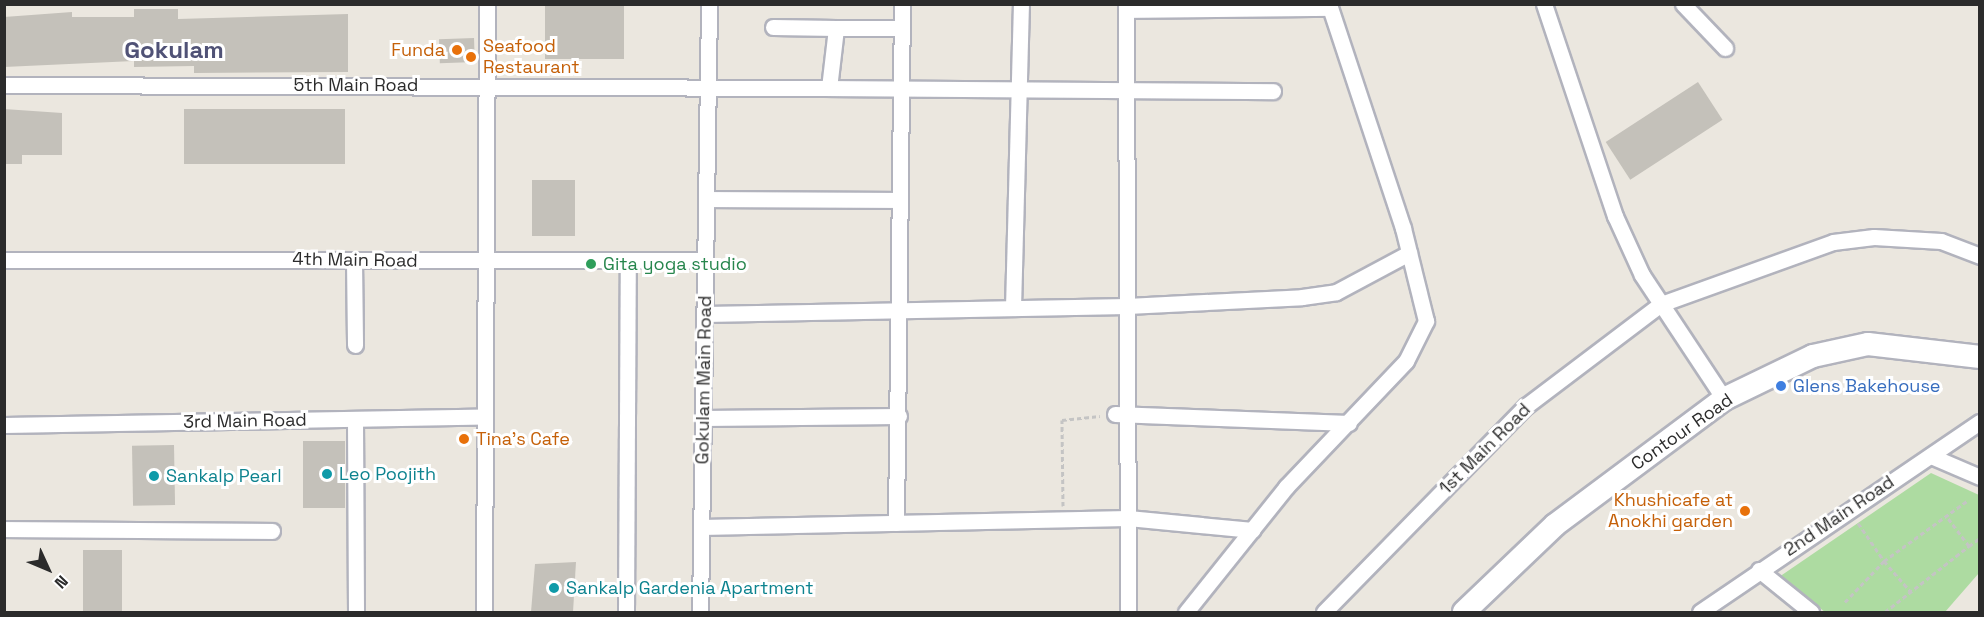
<!DOCTYPE html>
<style>
body{margin:0}
#map{position:relative;width:1984px;height:617px;overflow:hidden;background:#ebe7df;font-family:"Space Grotesk",sans-serif}
div>[style]{position:absolute}
[style*='--x']{left:calc(var(--x)*1px);top:calc(var(--y)*1px);width:calc(var(--w)*1px);rotate:calc(var(--a)*1deg)}
.green>*{inset:0;background:#addba1}
.building>*{inset:0;background:#c4c1ba;transform-origin:0 0}
.path>*{height:3px;margin-top:-1.5px;transform-origin:0;background:repeating-linear-gradient(90deg,#c4c4c4 0 4.5px,transparent 0 7.5px)}
.roads{filter:drop-shadow(2px 0 #b2b3bd) drop-shadow(-2px 0 #b2b3bd) drop-shadow(0 2px #b2b3bd) drop-shadow(0 -2px #b2b3bd)}
.street>*{height:15px;margin:-7.5px;padding:0 7.5px;transform-origin:7.5px;border-radius:7.5px;background:#fff}
.secondary>*{height:22px;margin:-11px;padding:0 11px;transform-origin:11px;border-radius:11px;background:#fff}
.dots>*{width:16px;height:16px;translate:-50% -50%;box-sizing:border-box;border:3px solid #fff;border-radius:50%}
span{translate:-50% -50%;white-space:nowrap;text-align:center;line-height:1.15;-webkit-text-stroke:6px #fff;paint-order:stroke}
.food-label{font-size:18px;color:#c56008}
.left{translate:0 -50%;text-align:left}
.right{translate:-100% -50%;text-align:right}
.street-label{font-size:18px;color:#2b2b2b}
.leisure-label{font-size:18px;color:#27864d}
.shop-label{font-size:18px;color:#366cbe}
.culture-label{font-size:18px;color:#0d838f}
.district-label{font-size:24px;color:#505276;font-weight:700}
.frame{position:absolute;inset:0;border:6px solid #2b2b2b;pointer-events:none}
.north{position:absolute;left:18px;top:539px;width:60px;height:60px;-webkit-text-stroke:4px #fff;paint-order:stroke;rotate:134deg;font-size:16px;font-weight:700;line-height:24px;text-align:center;color:#2b2b2b}
.north::after{content:'';display:block;margin:auto;width:21px;height:27px;background:#2b2b2b;clip-path:polygon(50% 0,100% 100%,50% 72%,0 100%)}
</style>
<div id="map">
<div class="green">
<i style="clip-path:polygon(1931px 473px,1979px 495px,1979px 573px,1945px 612px,1825px 612px,1779px 577px)"></i>
</div>
<div class="building">
<i style="left:545px;top:4px;width:79px;height:55px"></i>
<i style="clip-path:polygon(134px 9px,178px 9px,178px 19px,348px 14px,348px 72px,194px 73px,194px 66px,134px 67px,134px 61px,4px 67px,4px 17px,72px 12px,72px 17px,134px 17px)"></i>
<i style="left:474px;top:38px;width:24px;height:35px;rotate:88deg"></i>
<i style="left:1698px;top:82px;width:45px;height:110px;rotate:57deg"></i>
<i style="clip-path:polygon(4px 109px,62px 113px,62px 155px,22px 155px,22px 164px,4px 164px)"></i>
<i style="left:345px;top:109px;width:55px;height:161px;rotate:90deg"></i>
<i style="left:532px;top:180px;width:43px;height:56px"></i>
<i style="left:303px;top:441px;width:42px;height:67px"></i>
<i style="left:174px;top:445px;width:60px;height:42px;rotate:89deg"></i>
<i style="left:83px;top:550px;width:39px;height:62px"></i>
<i style="clip-path:polygon(576px 562px,573px 612px,531px 612px,535px 564px)"></i>
</div>
<div class="path">
<i style="--x:1063;--y:506;--w:86;--a:-90.7"></i>
<i style="--x:1062;--y:420;--w:38;--a:-6"></i>
<i style="--x:1858;--y:523;--w:46;--a:55.6"></i>
<i style="--x:1884;--y:561;--w:102;--a:-35.9"></i>
<i style="--x:1969;--y:546;--w:14;--a:-36"></i>
<i style="--x:1845;--y:602;--w:57;--a:-46.4"></i>
<i style="--x:1884;--y:561;--w:41;--a:48.9"></i>
<i style="--x:1885;--y:612;--w:107;--a:-38.2"></i>
<i style="--x:1969;--y:546;--w:38;--a:-127"></i>
</div>
<div class="roads">
<div class="street">
<i style="--x:1126;--y:4;--w:608;--a:89.81"></i>
<i style="--x:1544;--y:4;--w:224;--a:71.5"></i>
<i style="--x:1615;--y:216;--w:65;--a:65.4"></i>
<i style="--x:1642;--y:275;--w:149;--a:56.5"></i>
<i style="--x:1683;--y:4;--w:61;--a:46.3"></i>
<i style="--x:1126;--y:10;--w:204;--a:-0.6"></i>
<i style="--x:836;--y:28;--w:66;--a:0"></i>
<i style="--x:4;--y:85;--w:825;--a:0.21"></i>
<i style="--x:829;--y:88;--w:60;--a:-83.3"></i>
<i style="--x:836;--y:28;--w:63;--a:-179.1"></i>
<i style="--x:829;--y:88;--w:444;--a:0.4"></i>
<i style="--x:706;--y:199;--w:194;--a:0.3"></i>
<i style="--x:4;--y:260;--w:701;--a:0"></i>
<i style="--x:354;--y:260;--w:85;--a:89.3"></i>
<i style="--x:1013;--y:308;--w:304;--a:-88.5"></i>
<i style="--x:705;--y:314;--w:422;--a:-1.1"></i>
<i style="--x:1127;--y:306;--w:175;--a:-2.9"></i>
<i style="--x:1302;--y:297;--w:34;--a:-8"></i>
<i style="--x:1336;--y:292;--w:83;--a:-28.1"></i>
<i style="--x:1115;--y:414;--w:234;--a:2.2"></i>
<i style="--x:703;--y:418;--w:196;--a:-0.6"></i>
<i style="--x:355;--y:420;--w:192;--a:89.7"></i>
<i style="--x:4;--y:425;--w:481;--a:-1"></i>
<i style="--x:1931;--y:456;--w:53;--a:23.2"></i>
<i style="--x:896;--y:523;--w:519;--a:-89.34"></i>
<i style="--x:701;--y:527;--w:427;--a:-1.2"></i>
<i style="--x:1128;--y:518;--w:125;--a:5.5"></i>
<i style="--x:4;--y:529;--w:268;--a:0.4"></i>
<i style="--x:1759;--y:570;--w:67;--a:38.9"></i>
<i style="--x:484;--y:612;--w:608;--a:-89.72"></i>
<i style="--x:626;--y:612;--w:351;--a:-89.7"></i>
<i style="--x:700;--y:612;--w:608;--a:-89.15"></i>
<i style="--x:1186;--y:612;--w:160;--a:-51.3"></i>
<i style="--x:1286;--y:487;--w:174;--a:-46.4"></i>
<i style="--x:1406;--y:361;--w:45;--a:-63.4"></i>
<i style="--x:1426;--y:321;--w:96;--a:-103.9"></i>
<i style="--x:1403;--y:228;--w:236;--a:-108.3"></i>
<i style="--x:1324;--y:612;--w:289;--a:-45.6"></i>
<i style="--x:1526;--y:406;--w:169;--a:-37.1"></i>
<i style="--x:1661;--y:304;--w:183;--a:-19.8"></i>
<i style="--x:1833;--y:242;--w:41;--a:-7"></i>
<i style="--x:1874;--y:237;--w:67;--a:3.4"></i>
<i style="--x:1941;--y:241;--w:42;--a:21"></i>
<i style="--x:1700;--y:612;--w:338;--a:-34.2"></i>
</div>
<div class="secondary">
<i style="--x:1464;--y:612;--w:126;--a:-43.7"></i>
<i style="--x:1555;--y:525;--w:211;--a:-36.7"></i>
<i style="--x:1724;--y:399;--w:99;--a:-25.8"></i>
<i style="--x:1813;--y:356;--w:56;--a:-12.3"></i>
<i style="--x:1868;--y:344;--w:113;--a:6.6"></i>
</div>
</div>
<div class="dots">
<i style="left:457px;top:50px;background:#e8710a"></i>
<i style="left:471px;top:57px;background:#e8710a"></i>
<i style="left:591px;top:264px;background:#2e9e5b"></i>
<i style="left:1781px;top:386px;background:#3f7fe0"></i>
<i style="left:464px;top:439px;background:#e8710a"></i>
<i style="left:327px;top:474px;background:#0f9aa8"></i>
<i style="left:154px;top:476px;background:#0f9aa8"></i>
<i style="left:1745px;top:511px;background:#e8710a"></i>
<i style="left:554px;top:588px;background:#0f9aa8"></i>
</div>
<div class="food-label">
<span class="left" style="left:483px;top:57px">Seafood<br>Restaurant</span>
<span class="right" style="left:445px;top:50px">Funda</span>
<span class="left" style="left:476px;top:439px">Tina's Cafe</span>
<span class="right" style="left:1733px;top:511px">Khushicafe at<br>Anokhi garden</span>
</div>
<div class="street-label">
<span style="left:356px;top:85px">5th Main Road</span>
<span style="left:355px;top:260px;rotate:1deg">4th Main Road</span>
<span style="left:704px;top:380px;rotate:-89deg">Gokulam Main Road</span>
<span style="left:245px;top:421px;rotate:-1deg">3rd Main Road</span>
<span style="left:1682px;top:432px;rotate:-35deg">Contour Road</span>
<span style="left:1485px;top:449px;rotate:-45deg">1st Main Road</span>
<span style="left:1839px;top:516px;rotate:-34deg">2nd Main Road</span>
</div>
<div class="leisure-label">
<span class="left" style="left:603px;top:264px">Gita yoga studio</span>
</div>
<div class="shop-label">
<span class="left" style="left:1793px;top:386px">Glens Bakehouse</span>
</div>
<div class="culture-label">
<span class="left" style="left:339px;top:474px">Leo Poojith</span>
<span class="left" style="left:166px;top:476px">Sankalp Pearl</span>
<span class="left" style="left:566px;top:588px">Sankalp Gardenia Apartment</span>
</div>
<div class="district-label">
<span style="left:174px;top:50px">Gokulam</span>
</div>
<div class="frame"></div>
<div class="north">N</div>
</div>
